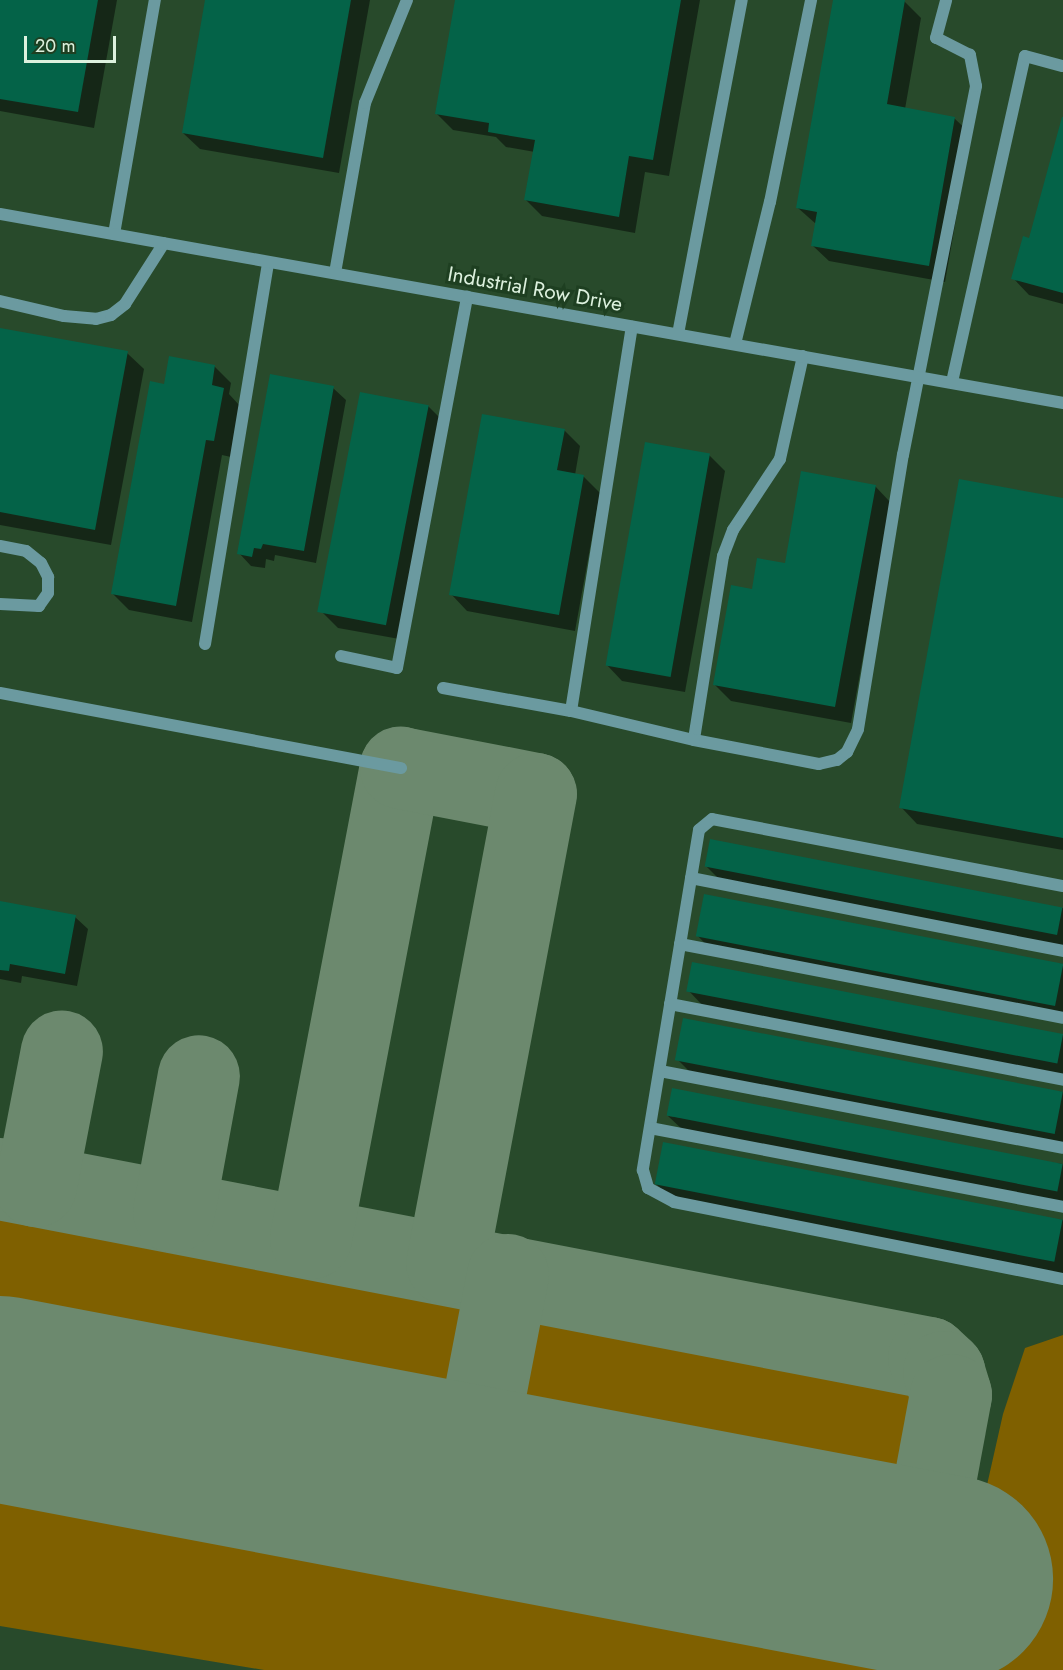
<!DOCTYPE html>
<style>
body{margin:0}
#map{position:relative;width:1063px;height:1670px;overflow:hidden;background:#284a2b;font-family:Jost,sans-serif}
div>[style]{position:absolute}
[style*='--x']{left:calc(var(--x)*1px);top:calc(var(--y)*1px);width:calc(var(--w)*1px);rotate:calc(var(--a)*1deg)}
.green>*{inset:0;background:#7f6000}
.shadow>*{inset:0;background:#0007}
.taxiway>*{height:82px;margin:-41px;padding:0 41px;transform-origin:41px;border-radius:41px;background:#6c896e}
.runway>*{height:206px;margin:-103px;padding:0 103px;transform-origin:103px;border-radius:103px;background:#6c896e}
.building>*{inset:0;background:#046348;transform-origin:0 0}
.service>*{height:12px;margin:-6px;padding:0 6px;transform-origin:6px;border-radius:6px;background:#6b9aa0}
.minor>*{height:12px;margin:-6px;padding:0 6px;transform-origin:6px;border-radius:6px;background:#6b9aa0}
span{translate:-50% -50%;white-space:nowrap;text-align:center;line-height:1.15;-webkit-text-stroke:6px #1e3f21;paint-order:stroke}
.street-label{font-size:21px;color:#ddf1de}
.scale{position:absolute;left:24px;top:36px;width:92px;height:27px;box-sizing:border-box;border:3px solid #ddf1de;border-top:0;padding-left:8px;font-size:18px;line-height:21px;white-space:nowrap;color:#ddf1de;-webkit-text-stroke:4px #1e3f21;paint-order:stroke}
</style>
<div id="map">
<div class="green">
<i style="clip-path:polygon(0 1197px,398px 1272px,473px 1301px,470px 1382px,450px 1436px,445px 1441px,0 1357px)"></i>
<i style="clip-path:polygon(532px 1310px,614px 1313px,852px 1358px,922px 1382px,922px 1455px,901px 1521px,894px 1526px,503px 1452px,507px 1376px)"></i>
<i style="clip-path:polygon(1063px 1335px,1063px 1670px,264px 1670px,0 1626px,0 1448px,955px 1627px,1003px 1414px,1025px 1348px)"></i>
</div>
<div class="shadow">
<i style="clip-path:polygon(0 0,117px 0,94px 128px,0 111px)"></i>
<i style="clip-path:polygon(207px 0,370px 0,339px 173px,200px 149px,183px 133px)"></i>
<i style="clip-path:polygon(457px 0,700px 0,669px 176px,645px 172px,635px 233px,542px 216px,526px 200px,535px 152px,506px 147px,496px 137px,453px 130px,437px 114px)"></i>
<i style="clip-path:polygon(834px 0,904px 1px,921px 18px,905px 109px,954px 118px,971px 134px,945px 282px,829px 261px,812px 245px,816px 224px,798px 208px)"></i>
<i style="clip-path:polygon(1063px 120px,1063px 304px,1029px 295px,1013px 278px,1030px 240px)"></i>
<i style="clip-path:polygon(0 330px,127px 353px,144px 369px,111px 545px,0 525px)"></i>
<i style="clip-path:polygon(214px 366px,231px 383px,229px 394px,240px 406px,231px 457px,222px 455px,192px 622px,129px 610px,112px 593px,165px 386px)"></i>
<i style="clip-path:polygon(333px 388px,346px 400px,316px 563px,275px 555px,274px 561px,266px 559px,265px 568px,251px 566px,239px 553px)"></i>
<i style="clip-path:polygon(428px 406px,445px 423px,405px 640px,338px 628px,322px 612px)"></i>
<i style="clip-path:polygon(564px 430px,580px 446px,575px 475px,583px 476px,600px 493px,575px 631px,467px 611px,451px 594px)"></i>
<i style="clip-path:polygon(709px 455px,725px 471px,685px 692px,622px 681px,606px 664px)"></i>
<i style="clip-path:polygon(875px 486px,891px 503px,851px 723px,731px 701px,715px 685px,753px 591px)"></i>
<i style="clip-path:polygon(1063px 499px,1063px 850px,917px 824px,901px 807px)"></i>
<i style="clip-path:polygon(706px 866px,1063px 908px,1063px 948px,723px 883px)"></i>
<i style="clip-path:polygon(0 903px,75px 917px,88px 929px,77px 986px,22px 976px,21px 983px,0 979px)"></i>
<i style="clip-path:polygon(697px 935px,1063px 964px,1063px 1018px,713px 952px)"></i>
<i style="clip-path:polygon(688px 990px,1063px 1035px,1063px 1075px,704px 1007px)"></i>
<i style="clip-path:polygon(677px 1059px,1063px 1092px,1063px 1146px,694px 1076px)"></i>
<i style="clip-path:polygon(668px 1116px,1063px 1164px,1063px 1204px,685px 1132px)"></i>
<i style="clip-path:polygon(656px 1184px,1063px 1220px,1063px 1275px,673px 1200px)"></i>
</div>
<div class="taxiway">
<i style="--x:0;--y:1179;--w:946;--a:10.91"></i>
<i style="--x:929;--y:1358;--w:21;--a:43"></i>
<i style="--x:944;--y:1372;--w:24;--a:73"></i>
<i style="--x:951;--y:1395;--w:181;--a:100.5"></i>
<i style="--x:36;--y:1186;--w:137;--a:-79.1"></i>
<i style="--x:174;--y:1212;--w:138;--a:-79.6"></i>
<i style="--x:311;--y:1238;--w:479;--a:-79.2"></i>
<i style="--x:401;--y:768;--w:137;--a:10.9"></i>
<i style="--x:536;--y:794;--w:478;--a:100.7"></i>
<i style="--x:467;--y:1488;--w:217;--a:-79.1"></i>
</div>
<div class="runway">
<i style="--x:0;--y:1399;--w:967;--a:10.73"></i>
</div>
<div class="building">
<i style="clip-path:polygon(0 0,98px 0,78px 112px,0 99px)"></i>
<i style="clip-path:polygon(205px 0,351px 0,323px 158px,182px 133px)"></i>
<i style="clip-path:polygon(455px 0,681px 0,653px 160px,629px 156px,619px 217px,524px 200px,535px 140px,488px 132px,489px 123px,435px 114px)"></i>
<i style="clip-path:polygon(833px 0,905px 0,887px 104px,955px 117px,929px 266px,811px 246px,817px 212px,796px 208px)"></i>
<i style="clip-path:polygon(1062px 117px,1063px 117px,1063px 293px,1011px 279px,1023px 236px,1029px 238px)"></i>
<i style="clip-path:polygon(0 328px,128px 351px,95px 530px,0 512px)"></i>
<i style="clip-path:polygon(169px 356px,215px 365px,212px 385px,224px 388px,214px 441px,206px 440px,176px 606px,111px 594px,150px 381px,164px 384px)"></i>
<i style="clip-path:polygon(270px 374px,334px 386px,304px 551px,263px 544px,261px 549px,254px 548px,252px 557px,237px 554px)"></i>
<i style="left:360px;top:392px;width:70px;height:224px;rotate:11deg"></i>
<i style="clip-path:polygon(482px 414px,565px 429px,557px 470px,584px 475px,559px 615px,449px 595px)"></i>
<i style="left:645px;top:442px;width:66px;height:227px;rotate:10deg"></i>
<i style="clip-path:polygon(801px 471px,876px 485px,835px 707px,713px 685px,731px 585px,752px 589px,757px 558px,785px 563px)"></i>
<i style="clip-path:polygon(959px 479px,1063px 498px,1063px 838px,899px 808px)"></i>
<i style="left:710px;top:839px;width:359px;height:28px;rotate:11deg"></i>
<i style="left:704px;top:894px;width:366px;height:43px;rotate:11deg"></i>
<i style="clip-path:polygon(0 901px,76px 915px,65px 974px,10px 964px,9px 971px,0 970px)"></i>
<i style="left:692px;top:962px;width:378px;height:30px;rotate:11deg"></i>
<i style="left:683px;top:1018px;width:387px;height:43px;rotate:11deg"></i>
<i style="left:672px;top:1088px;width:398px;height:28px;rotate:11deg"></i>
<i style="left:663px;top:1142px;width:407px;height:43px;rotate:11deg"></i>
</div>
<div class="service">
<i style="--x:114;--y:234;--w:238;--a:-80.1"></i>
<i style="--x:335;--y:273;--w:173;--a:-80"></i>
<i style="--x:365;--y:103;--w:111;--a:-67.8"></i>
<i style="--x:0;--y:301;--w:66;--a:13.2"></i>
<i style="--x:64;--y:316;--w:32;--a:5"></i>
<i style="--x:96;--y:319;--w:16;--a:-15"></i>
<i style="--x:111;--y:315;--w:18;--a:-38"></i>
<i style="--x:125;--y:304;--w:72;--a:-57.4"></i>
<i style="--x:678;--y:334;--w:340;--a:-79.2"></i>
<i style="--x:735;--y:344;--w:146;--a:-76.2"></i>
<i style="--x:770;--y:202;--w:206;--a:-78.5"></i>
<i style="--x:803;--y:356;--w:106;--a:102.6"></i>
<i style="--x:780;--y:459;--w:85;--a:123.5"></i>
<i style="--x:733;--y:530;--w:28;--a:111"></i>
<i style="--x:723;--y:556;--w:186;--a:99"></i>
<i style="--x:694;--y:740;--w:127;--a:10.9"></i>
<i style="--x:819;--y:764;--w:18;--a:-13"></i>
<i style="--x:837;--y:760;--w:13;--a:-39"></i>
<i style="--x:847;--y:752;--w:25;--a:-64"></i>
<i style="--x:858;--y:729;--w:278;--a:-80.7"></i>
<i style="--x:903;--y:455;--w:376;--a:-78.8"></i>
<i style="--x:976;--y:86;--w:32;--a:-101"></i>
<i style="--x:970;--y:55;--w:38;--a:-153"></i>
<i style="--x:936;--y:38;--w:39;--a:-75"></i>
<i style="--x:952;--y:382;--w:334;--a:-77.4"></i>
<i style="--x:1025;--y:56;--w:39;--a:15"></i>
<i style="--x:0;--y:546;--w:26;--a:11"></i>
<i style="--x:26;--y:551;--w:19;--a:39"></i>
<i style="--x:41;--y:563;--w:16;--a:63"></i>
<i style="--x:48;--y:577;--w:16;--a:90"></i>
<i style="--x:48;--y:593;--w:16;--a:125"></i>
<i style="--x:39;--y:606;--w:39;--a:-177"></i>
<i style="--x:205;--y:644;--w:387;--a:-80.6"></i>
<i style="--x:341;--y:656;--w:57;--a:12.1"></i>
<i style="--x:397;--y:668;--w:378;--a:-79.3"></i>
<i style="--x:443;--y:688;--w:130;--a:10.2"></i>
<i style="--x:571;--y:711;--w:389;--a:-81"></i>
<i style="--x:0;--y:693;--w:408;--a:10.6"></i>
<i style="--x:571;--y:711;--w:126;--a:13.3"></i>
<i style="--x:691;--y:878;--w:379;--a:11.1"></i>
<i style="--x:1063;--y:886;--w:357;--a:-169.2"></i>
<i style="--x:712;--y:819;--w:17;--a:140"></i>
<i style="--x:699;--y:830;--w:345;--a:99.4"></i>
<i style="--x:643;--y:1170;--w:19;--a:74"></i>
<i style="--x:648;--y:1188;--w:30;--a:28"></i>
<i style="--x:674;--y:1202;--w:397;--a:11.2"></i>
<i style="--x:680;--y:944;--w:390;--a:10.9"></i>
<i style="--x:670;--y:1004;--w:400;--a:10.9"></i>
<i style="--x:660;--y:1071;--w:410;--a:10.8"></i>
<i style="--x:650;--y:1128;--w:420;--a:10.8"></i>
</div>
<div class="minor">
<i style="--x:0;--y:214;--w:1080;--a:10.08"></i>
</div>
<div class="street-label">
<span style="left:535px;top:289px;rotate:10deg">Industrial Row Drive</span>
</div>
<div class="scale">20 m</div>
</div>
